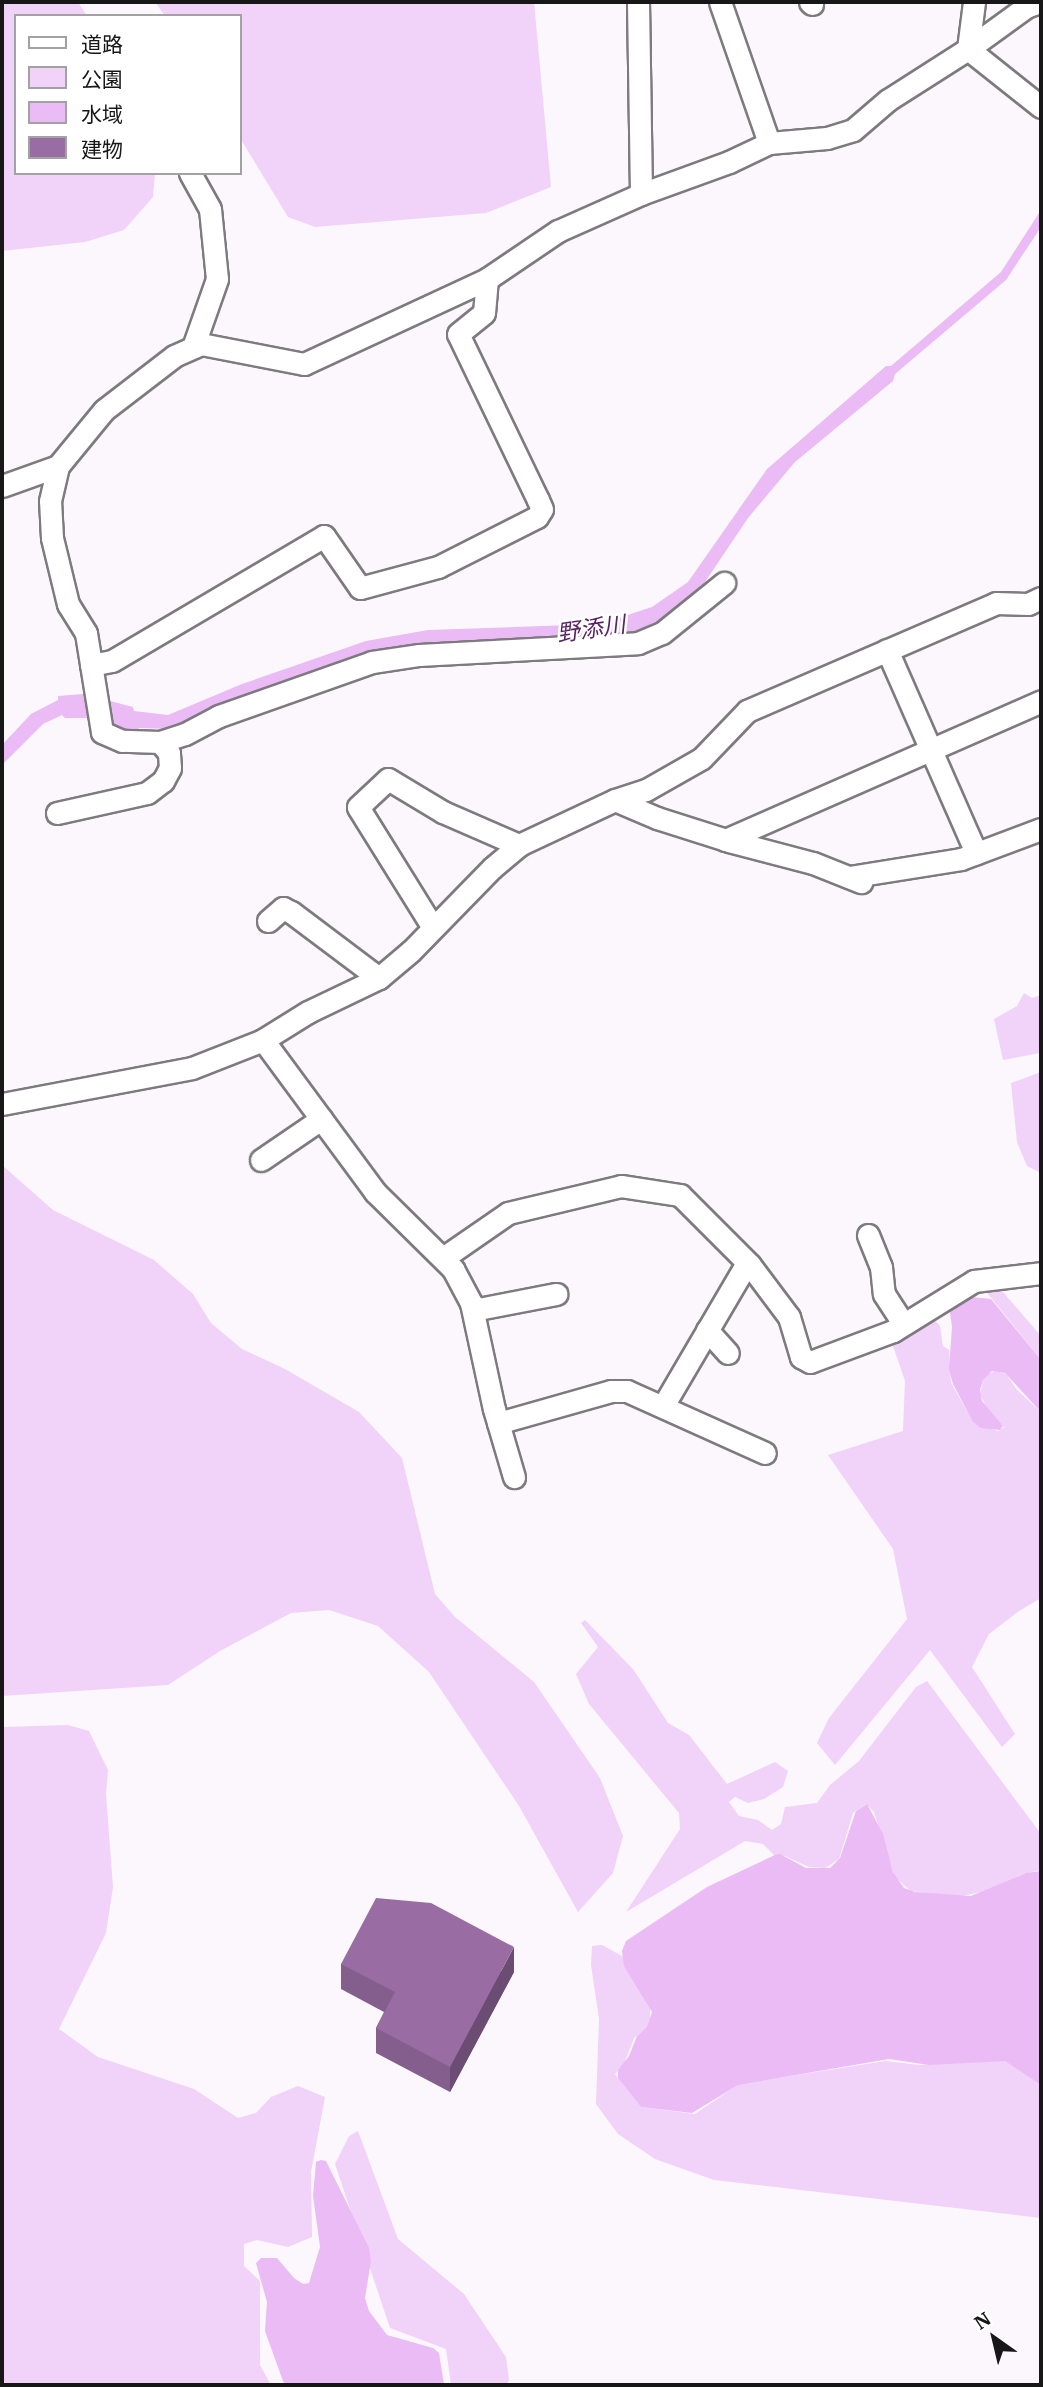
<!DOCTYPE html>
<meta charset="utf-8">
<style>
body{margin:0}
#map{position:relative;width:1043px;height:2387px;overflow:hidden;background:#fbf7fc;font-family:"IBM Plex Serif","Noto Sans JP",serif}
div>[style]{position:absolute}
[style*='--x']{left:calc(var(--x)*1px);top:calc(var(--y)*1px);width:calc(var(--w)*1px);rotate:calc(var(--a)*1deg)}
.green>*{inset:0;background:#f1d2f8}
.water>*{inset:0;background:#eabbf4}
.roads{filter:drop-shadow(2px 0 #7e7a7f) drop-shadow(-2px 0 #7e7a7f) drop-shadow(0 2px #7e7a7f) drop-shadow(0 -2px #7e7a7f)}
.street>*{height:21px;margin:-10.5px;padding:0 10.5px;transform-origin:10.5px;border-radius:10.5px;background:#fff}
.wall>*{inset:0;background:#845e8c}
.shaded-wall>*{inset:0;background:#6b4c72}
.building>*{inset:0;background:#996da3}
span{translate:-50% -50%;white-space:nowrap;text-align:center;line-height:1.15;-webkit-text-stroke:5px #fff;paint-order:stroke}
.water-label{font-size:23px;color:#592265;font-style:italic}
.frame{position:absolute;inset:0;border:4px solid #181718;pointer-events:none}
.legend{position:absolute;left:14px;top:14px;width:228px;height:161px;box-sizing:border-box;background:#fff;border:2px solid #a3a2a3;margin:0;padding:9px 12px;list-style:none;font-size:21px;color:#181718}
.legend li{display:flex;align-items:center;gap:14px;height:35px}
.legend b{width:35px;border:2px solid #a3a2a3}
.north{position:absolute;left:959px;top:2303px;width:70px;height:70px;-webkit-text-stroke:5px #fff;paint-order:stroke;rotate:326deg;font-size:19px;font-weight:700;line-height:28px;text-align:center;color:#181718}
.north::after{content:'';display:block;margin:auto;width:24px;height:32px;background:#181718;clip-path:polygon(50% 0,100% 100%,50% 72%,0 100%)}
</style>
<div id="map">
<div class="green">
<i style="clip-path:polygon(2px 2px,78px 2px,87px 16px,16px 16px,16px 173px,155px 173px,153px 197px,124px 230px,85px 242px,2px 251px)"></i>
<i style="clip-path:polygon(155px 2px,534px 2px,551px 187px,486px 213px,315px 227px,288px 217px,240px 138px,240px 16px,165px 16px)"></i>
<i style="clip-path:polygon(1024px 993px,1032px 998px,1041px 995px,1041px 1056px,1040px 1053px,1003px 1060px,994px 1019px,1017px 1006px)"></i>
<i style="clip-path:polygon(1041px 1072px,1041px 1173px,1027px 1166px,1017px 1142px,1011px 1083px)"></i>
<i style="clip-path:polygon(2px 1165px,53px 1210px,154px 1260px,193px 1294px,211px 1323px,242px 1349px,285px 1369px,359px 1412px,402px 1458px,435px 1594px,455px 1617px,534px 1682px,600px 1778px,623px 1836px,613px 1873px,578px 1912px,519px 1806px,429px 1672px,378px 1626px,329px 1610px,291px 1613px,220px 1651px,168px 1685px,2px 1696px)"></i>
<i style="clip-path:polygon(996px 1284px,1041px 1336px,1041px 1360px,984px 1289px)"></i>
<i style="clip-path:polygon(929px 1314px,940px 1326px,943px 1346px,949px 1350px,951px 1383px,974px 1423px,998px 1431px,1004px 1427px,988px 1411px,980px 1394px,984px 1376px,995px 1371px,1006px 1374px,1017px 1390px,1041px 1412px,1041px 1598px,1019px 1611px,989px 1634px,972px 1667px,1015px 1734px,1002px 1747px,930px 1650px,835px 1765px,817px 1743px,829px 1718px,907px 1619px,893px 1549px,828px 1455px,903px 1431px,905px 1381px,892px 1343px)"></i>
<i style="clip-path:polygon(585px 1620px,633px 1669px,668px 1723px,689px 1735px,727px 1784px,775px 1762px,788px 1771px,783px 1787px,764px 1799px,748px 1803px,735px 1797px,729px 1802px,739px 1816px,758px 1820px,772px 1830px,781px 1824px,785px 1807px,817px 1803px,830px 1785px,859px 1761px,916px 1687px,927px 1681px,1041px 1834px,1041px 1870px,1023px 1874px,981px 1892px,957px 1897px,911px 1891px,895px 1877px,874px 1812px,866px 1804px,853px 1813px,839px 1859px,825px 1868px,809px 1867px,785px 1856px,775px 1856px,763px 1844px,745px 1841px,626px 1912px,680px 1829px,679px 1813px,589px 1704px,576px 1674px,598px 1647px,581px 1623px)"></i>
<i style="clip-path:polygon(68px 1725px,89px 1731px,108px 1770px,106px 1794px,113px 1887px,106px 1933px,59px 2029px,98px 2057px,194px 2089px,238px 2118px,256px 2113px,271px 2097px,298px 2086px,325px 2097px,311px 2172px,312px 2237px,288px 2247px,257px 2240px,244px 2244px,244px 2266px,260px 2281px,260px 2365px,271px 2385px,2px 2385px,2px 1727px)"></i>
<i style="clip-path:polygon(602px 1945px,622px 1956px,650px 2004px,650px 2025px,634px 2038px,624px 2064px,615px 2074px,641px 2107px,695px 2114px,739px 2084px,885px 2061px,920px 2065px,1003px 2060px,1041px 2083px,1041px 2218px,714px 2180px,655px 2159px,618px 2134px,596px 2104px,599px 2019px,591px 1965px,592px 1946px)"></i>
<i style="clip-path:polygon(358px 2131px,398px 2239px,464px 2294px,506px 2357px,509px 2380px,507px 2385px,451px 2385px,446px 2349px,390px 2328px,335px 2164px,349px 2136px)"></i>
</div>
<div class="water">
<i style="clip-path:polygon(1041px 210px,1041px 227px,1006px 280px,895px 374px,893px 381px,795px 462px,748px 518px,701px 588px,671px 613px,648px 626px,627px 634px,435px 645px,171px 729px,139px 728px,137px 733px,89px 718px,65px 718px,62px 715px,43px 724px,2px 765px,2px 745px,31px 714px,58px 700px,58px 696px,83px 694px,133px 707px,134px 711px,168px 715px,242px 684px,366px 641px,428px 630px,600px 624px,652px 607px,688px 582px,767px 469px,886px 366px,891px 366px,1001px 272px)"></i>
<i style="clip-path:polygon(962px 1284px,971px 1297px,991px 1299px,1041px 1360px,1041px 1412px,1005px 1373px,992px 1371px,983px 1380px,980px 1390px,982px 1401px,1003px 1426px,1000px 1430px,981px 1428px,973px 1422px,953px 1384px,949px 1369px,952px 1327px,950px 1313px)"></i>
<i style="clip-path:polygon(867px 1804px,883px 1834px,893px 1872px,904px 1888px,915px 1892px,971px 1896px,1026px 1873px,1041px 1871px,1041px 2085px,1005px 2061px,929px 2065px,889px 2059px,738px 2085px,692px 2113px,641px 2107px,618px 2078px,618px 2070px,629px 2056px,637px 2036px,647px 2027px,652px 2012px,624px 1966px,622px 1951px,626px 1941px,707px 1887px,775px 1855px,780px 1854px,806px 1868px,830px 1868px,840px 1858px,856px 1811px)"></i>
<i style="clip-path:polygon(321px 2160px,326px 2161px,369px 2248px,371px 2261px,365px 2298px,369px 2311px,387px 2335px,433px 2348px,439px 2353px,444px 2385px,286px 2385px,283px 2381px,265px 2331px,267px 2302px,256px 2263px,261px 2258px,277px 2258px,294px 2278px,303px 2284px,309px 2283px,320px 2247px,313px 2196px,316px 2162px)"></i>
</div>
<div class="roads">
<div class="street">
<i style="--x:638;--y:2;--w:192;--a:89.1"></i>
<i style="--x:720;--y:2;--w:149;--a:70.8"></i>
<i style="--x:810;--y:2;--w:3;--a:45"></i>
<i style="--x:968;--y:49;--w:93;--a:38.5"></i>
<i style="--x:968;--y:49;--w:47;--a:-82.7"></i>
<i style="--x:190;--y:173;--w:41;--a:60.9"></i>
<i style="--x:210;--y:209;--w:70;--a:84.3"></i>
<i style="--x:217;--y:279;--w:72;--a:109.4"></i>
<i style="--x:2;--y:486;--w:59;--a:-19.7"></i>
<i style="--x:887;--y:650;--w:222;--a:66.3"></i>
<i style="--x:91;--y:665;--w:21;--a:-11"></i>
<i style="--x:112;--y:661;--w:246;--a:-30.5"></i>
<i style="--x:324;--y:536;--w:63;--a:55.3"></i>
<i style="--x:360;--y:588;--w:81;--a:-15.1"></i>
<i style="--x:438;--y:567;--w:111;--a:-26.8"></i>
<i style="--x:537;--y:517;--w:9;--a:-58"></i>
<i style="--x:542;--y:509;--w:10;--a:-114"></i>
<i style="--x:538;--y:500;--w:184;--a:-115.7"></i>
<i style="--x:458;--y:334;--w:33;--a:-39"></i>
<i style="--x:484;--y:313;--w:34;--a:-85"></i>
<i style="--x:160;--y:742;--w:26;--a:-18"></i>
<i style="--x:185;--y:734;--w:38;--a:-28"></i>
<i style="--x:219;--y:716;--w:162;--a:-19.4"></i>
<i style="--x:372;--y:662;--w:48;--a:-8.5"></i>
<i style="--x:419;--y:655;--w:219;--a:-3.1"></i>
<i style="--x:638;--y:643;--w:26;--a:-23"></i>
<i style="--x:662;--y:633;--w:80;--a:-38.9"></i>
<i style="--x:615;--y:800;--w:46;--a:23.2"></i>
<i style="--x:657;--y:818;--w:76;--a:17.7"></i>
<i style="--x:729;--y:841;--w:87;--a:14.7"></i>
<i style="--x:813;--y:863;--w:52;--a:21.6"></i>
<i style="--x:57;--y:813;--w:92;--a:-12.5"></i>
<i style="--x:147;--y:793;--w:20;--a:-37"></i>
<i style="--x:163;--y:781;--w:15;--a:-62"></i>
<i style="--x:170;--y:768;--w:15;--a:-94"></i>
<i style="--x:169;--y:753;--w:14;--a:-129"></i>
<i style="--x:160;--y:742;--w:38;--a:-178"></i>
<i style="--x:122;--y:741;--w:22;--a:-156"></i>
<i style="--x:102;--y:732;--w:100;--a:-99.2"></i>
<i style="--x:86;--y:633;--w:34;--a:-122"></i>
<i style="--x:68;--y:604;--w:68;--a:-103.6"></i>
<i style="--x:52;--y:538;--w:37;--a:-93"></i>
<i style="--x:50;--y:501;--w:36;--a:-77"></i>
<i style="--x:58;--y:466;--w:72;--a:-50.6"></i>
<i style="--x:104;--y:410;--w:88;--a:-37.6"></i>
<i style="--x:174;--y:356;--w:30;--a:-24"></i>
<i style="--x:201;--y:344;--w:105;--a:11"></i>
<i style="--x:304;--y:364;--w:202;--a:-24.9"></i>
<i style="--x:487;--y:279;--w:86;--a:-34.1"></i>
<i style="--x:558;--y:231;--w:91;--a:-24"></i>
<i style="--x:641;--y:194;--w:94;--a:-20"></i>
<i style="--x:729;--y:162;--w:44;--a:-25.4"></i>
<i style="--x:769;--y:143;--w:58;--a:-4.9"></i>
<i style="--x:827;--y:138;--w:27;--a:-17"></i>
<i style="--x:853;--y:130;--w:46;--a:-40.6"></i>
<i style="--x:888;--y:100;--w:95;--a:-32.5"></i>
<i style="--x:968;--y:49;--w:72;--a:-35.9"></i>
<i style="--x:1026;--y:7;--w:15;--a:-20"></i>
<i style="--x:725;--y:840;--w:345;--a:-23.7"></i>
<i style="--x:849;--y:877;--w:113;--a:-9.1"></i>
<i style="--x:961;--y:859;--w:85;--a:-20.6"></i>
<i style="--x:268;--y:921;--w:20;--a:-41"></i>
<i style="--x:283;--y:908;--w:9;--a:27"></i>
<i style="--x:291;--y:912;--w:110;--a:36.9"></i>
<i style="--x:432;--y:926;--w:140;--a:-121.9"></i>
<i style="--x:358;--y:807;--w:41;--a:-43"></i>
<i style="--x:388;--y:779;--w:64;--a:31"></i>
<i style="--x:443;--y:812;--w:83;--a:23.5"></i>
<i style="--x:263;--y:1040;--w:189;--a:53.6"></i>
<i style="--x:375;--y:1192;--w:110;--a:44.6"></i>
<i style="--x:453;--y:1269;--w:38;--a:62"></i>
<i style="--x:471;--y:1303;--w:108;--a:77.8"></i>
<i style="--x:494;--y:1409;--w:71;--a:73.6"></i>
<i style="--x:2;--y:1104;--w:193;--a:-10.7"></i>
<i style="--x:192;--y:1068;--w:76;--a:-21.5"></i>
<i style="--x:263;--y:1040;--w:53;--a:-31.9"></i>
<i style="--x:308;--y:1012;--w:79;--a:-25.6"></i>
<i style="--x:379;--y:978;--w:42;--a:-40.2"></i>
<i style="--x:411;--y:951;--w:116;--a:-45.7"></i>
<i style="--x:492;--y:868;--w:35;--a:-40"></i>
<i style="--x:519;--y:845;--w:106;--a:-25.1"></i>
<i style="--x:615;--y:800;--w:33;--a:-18"></i>
<i style="--x:646;--y:790;--w:64;--a:-29.7"></i>
<i style="--x:702;--y:758;--w:65;--a:-46.2"></i>
<i style="--x:747;--y:711;--w:271;--a:-23.4"></i>
<i style="--x:996;--y:603;--w:32;--a:2"></i>
<i style="--x:1028;--y:604;--w:14;--a:-25"></i>
<i style="--x:261;--y:1160;--w:73;--a:-34.3"></i>
<i style="--x:868;--y:1235;--w:35;--a:68"></i>
<i style="--x:881;--y:1267;--w:27;--a:84"></i>
<i style="--x:884;--y:1294;--w:35;--a:57"></i>
<i style="--x:443;--y:1258;--w:79;--a:-34.7"></i>
<i style="--x:508;--y:1213;--w:116;--a:-13.4"></i>
<i style="--x:621;--y:1186;--w:60;--a:8.7"></i>
<i style="--x:680;--y:1195;--w:99;--a:45"></i>
<i style="--x:750;--y:1265;--w:65;--a:53.1"></i>
<i style="--x:789;--y:1317;--w:42;--a:73.3"></i>
<i style="--x:801;--y:1357;--w:10;--a:29"></i>
<i style="--x:810;--y:1362;--w:89;--a:-20.5"></i>
<i style="--x:893;--y:1331;--w:95;--a:-31.7"></i>
<i style="--x:974;--y:1281;--w:67;--a:-6.8"></i>
<i style="--x:473;--y:1310;--w:85;--a:-10.9"></i>
<i style="--x:707;--y:1330;--w:31;--a:48"></i>
<i style="--x:663;--y:1406;--w:166;--a:-59.6"></i>
<i style="--x:498;--y:1423;--w:117;--a:-15.8"></i>
<i style="--x:611;--y:1391;--w:16;--a:0"></i>
<i style="--x:627;--y:1391;--w:151;--a:24.2"></i>
</div>
</div>
<div class="wall">
<i style="clip-path:polygon(341px 1964px,514px 1972px,450px 2092px,376px 2053px,376px 2028px,384px 2012px,341px 1989px)"></i>
</div>
<div class="shaded-wall">
<i style="clip-path:polygon(514px 1947px,514px 1972px,450px 2092px,450px 2067px)"></i>
</div>
<div class="building">
<i style="clip-path:polygon(376px 1898px,431px 1903px,514px 1947px,450px 2067px,376px 2028px,395px 1992px,341px 1964px)"></i>
</div>
<div class="water-label">
<span style="left:591px;top:628px;rotate:-8deg">野添川</span>
</div>
<div class="frame"></div>
<ul class="legend">
<li><b style="height:9px;background:#fff"></b>道路</li>
<li><b style="height:19px;background:#f1d2f8"></b>公園</li>
<li><b style="height:19px;background:#eabbf4"></b>水域</li>
<li><b style="height:19px;background:#996da3"></b>建物</li>
</ul>
<div class="north">N</div>
</div>
